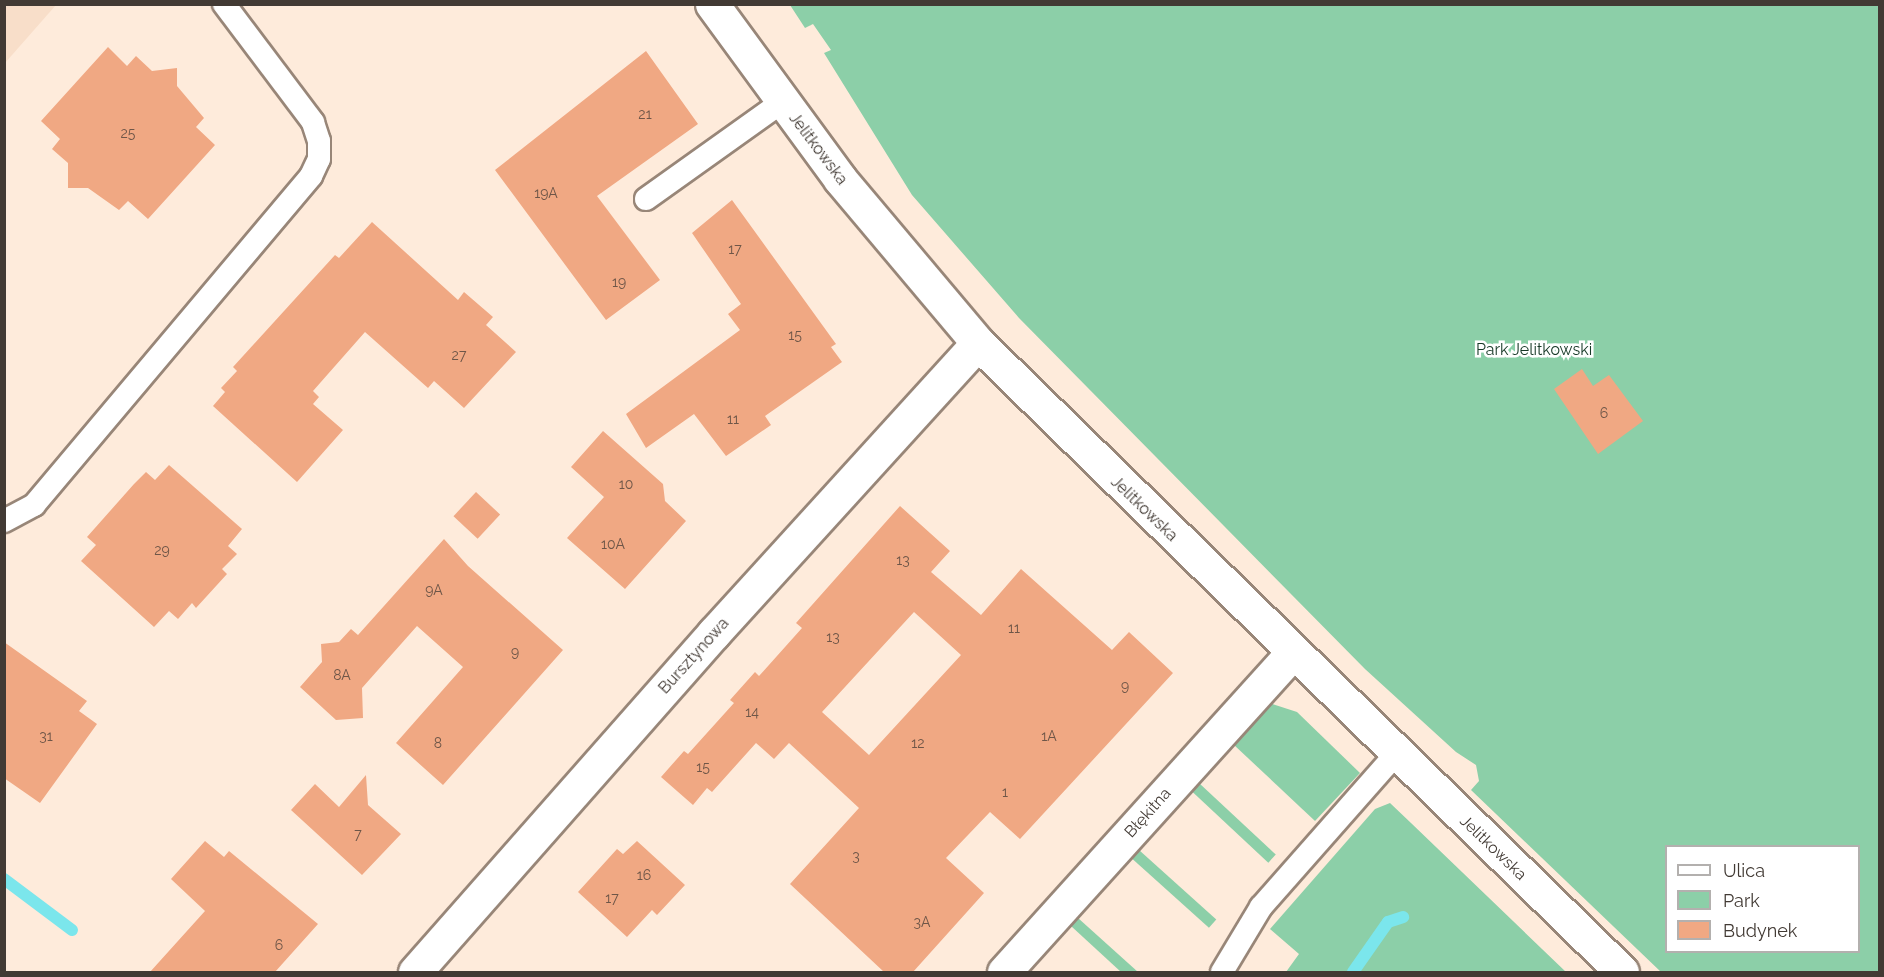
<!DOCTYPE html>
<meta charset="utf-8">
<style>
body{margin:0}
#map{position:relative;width:1884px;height:977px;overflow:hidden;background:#feebdb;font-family:Raleway,sans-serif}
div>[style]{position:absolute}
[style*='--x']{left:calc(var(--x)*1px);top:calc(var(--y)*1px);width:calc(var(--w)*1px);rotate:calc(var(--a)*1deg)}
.built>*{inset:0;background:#f8dec9}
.green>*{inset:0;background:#8ccfa8;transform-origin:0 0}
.stream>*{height:12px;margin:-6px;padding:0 6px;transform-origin:6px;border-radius:6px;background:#7be6ec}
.building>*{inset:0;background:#f0a883;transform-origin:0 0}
.roads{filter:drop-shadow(2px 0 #988678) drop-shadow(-2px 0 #988678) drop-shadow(0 2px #988678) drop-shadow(0 -2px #988678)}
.service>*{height:22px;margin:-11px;padding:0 11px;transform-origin:11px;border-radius:11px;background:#fff}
.minor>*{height:33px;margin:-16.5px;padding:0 16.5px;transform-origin:16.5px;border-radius:16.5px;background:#fff}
.tertiary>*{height:33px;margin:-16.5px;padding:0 16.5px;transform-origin:16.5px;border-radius:16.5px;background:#fff}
span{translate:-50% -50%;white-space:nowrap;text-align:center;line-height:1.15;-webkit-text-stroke:5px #fff;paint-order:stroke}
.number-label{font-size:14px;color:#6e5648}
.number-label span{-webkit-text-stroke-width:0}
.street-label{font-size:16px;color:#423a34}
.park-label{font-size:16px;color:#173927}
.frame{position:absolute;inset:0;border:6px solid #423a34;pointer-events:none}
.legend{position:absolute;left:1665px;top:845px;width:195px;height:108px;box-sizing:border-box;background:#fff;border:2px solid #b3b0ae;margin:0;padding:8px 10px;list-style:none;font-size:18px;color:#423a34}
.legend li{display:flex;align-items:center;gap:12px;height:30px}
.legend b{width:30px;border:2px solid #b3b0ae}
</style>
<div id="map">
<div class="built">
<i style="clip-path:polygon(5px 4px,56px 5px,5px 63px,4px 5px)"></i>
</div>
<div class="green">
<i style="clip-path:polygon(evenodd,790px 5px,1879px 5px,1879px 972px,1661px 972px,1471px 790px,1479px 781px,1476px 765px,1456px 752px,1365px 669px,1019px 318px,912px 195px,824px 53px,831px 50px,813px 24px,805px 28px,790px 5px,1666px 846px,1858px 846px,1858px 952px,1666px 952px,1666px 846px)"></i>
<i style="clip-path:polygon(1269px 703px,1297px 712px,1360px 773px,1315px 821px,1233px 744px)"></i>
<i style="left:1199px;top:783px;width:105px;height:11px;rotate:43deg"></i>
<i style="clip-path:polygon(1390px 803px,1411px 823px,1566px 972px,1286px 972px,1299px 954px,1270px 929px,1375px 809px)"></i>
<i style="left:1139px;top:850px;width:104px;height:11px;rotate:42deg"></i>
<i style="clip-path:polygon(1078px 918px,1138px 972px,1121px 972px,1071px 926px)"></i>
</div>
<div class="stream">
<i style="--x:4;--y:879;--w:85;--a:36.9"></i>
<i style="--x:1353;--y:972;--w:61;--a:-55"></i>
<i style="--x:1388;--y:922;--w:16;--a:-18"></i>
</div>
<div class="building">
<i style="clip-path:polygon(108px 47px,127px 66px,136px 56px,152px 71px,177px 68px,177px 86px,204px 118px,196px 127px,215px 145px,148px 219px,128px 201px,119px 210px,88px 188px,68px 188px,68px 163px,52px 149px,60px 139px,41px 121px)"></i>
<i style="clip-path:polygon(646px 51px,698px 124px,597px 196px,660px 280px,606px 320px,495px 170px)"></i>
<i style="clip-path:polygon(732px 200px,836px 344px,831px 347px,842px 362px,765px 416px,771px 425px,726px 456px,694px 414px,646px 448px,626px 414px,740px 330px,728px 314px,741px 304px,692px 233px)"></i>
<i style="clip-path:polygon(372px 222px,458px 300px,464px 292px,493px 317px,486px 325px,516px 352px,464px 408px,434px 381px,428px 388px,365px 332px,313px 391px,319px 397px,313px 404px,343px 430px,297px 482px,213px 406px,225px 392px,221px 388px,237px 371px,233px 367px,335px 255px,339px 258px)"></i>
<i style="clip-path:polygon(1582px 369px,1593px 386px,1609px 375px,1643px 421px,1598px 454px,1554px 389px)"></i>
<i style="clip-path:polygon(603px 431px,663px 484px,665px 501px,686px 521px,625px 589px,567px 538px,604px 497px,571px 467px)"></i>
<i style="clip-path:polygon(169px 465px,242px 529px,228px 546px,237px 554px,222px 569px,227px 574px,196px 608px,192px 603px,178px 619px,169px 611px,154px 627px,81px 561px,96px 545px,87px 537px,134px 484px,146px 472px,155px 480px)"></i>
<i style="left:476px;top:492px;width:33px;height:33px;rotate:43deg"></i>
<i style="clip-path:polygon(evenodd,900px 506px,950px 551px,931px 572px,981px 615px,1021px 569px,1112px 650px,1129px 632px,1173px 673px,1020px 839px,990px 812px,946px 858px,984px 893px,913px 972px,884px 972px,790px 884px,859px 808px,789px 743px,774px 759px,756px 743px,712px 792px,707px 788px,693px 805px,661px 777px,684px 751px,688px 754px,734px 703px,730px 700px,755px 672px,759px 676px,802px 628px,796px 623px,900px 506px,914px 612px,961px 655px,869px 755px,822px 712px,914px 612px)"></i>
<i style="clip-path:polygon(444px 539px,468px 566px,563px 650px,443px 785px,396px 743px,463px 667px,417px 626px,362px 688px,363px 718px,336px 720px,300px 687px,322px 662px,321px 644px,339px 642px,351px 629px,358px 635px)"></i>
<i style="clip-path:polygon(4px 642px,87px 701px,79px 711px,97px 724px,40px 803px,4px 778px)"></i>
<i style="clip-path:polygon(366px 775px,368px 805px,401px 834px,362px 875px,291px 810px,315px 784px,339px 807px)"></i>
<i style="clip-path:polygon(205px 841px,224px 857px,229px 851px,318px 924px,275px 972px,150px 972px,205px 911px,171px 879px)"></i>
<i style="clip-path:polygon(637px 841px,685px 885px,657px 915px,652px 910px,627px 937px,578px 892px,617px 849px,623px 854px)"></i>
</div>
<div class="roads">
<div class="service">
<i style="--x:646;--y:199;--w:167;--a:-35.5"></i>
<i style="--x:4;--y:521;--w:34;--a:-28"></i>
<i style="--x:34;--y:505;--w:430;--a:-49.9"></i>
<i style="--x:311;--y:176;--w:19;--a:-65"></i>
<i style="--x:319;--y:159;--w:18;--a:-90"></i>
<i style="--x:319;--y:141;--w:20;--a:-108"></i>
<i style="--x:313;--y:122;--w:148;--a:-127"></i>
<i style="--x:1222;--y:972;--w:76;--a:-59"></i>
<i style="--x:1261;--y:907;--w:204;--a:-48.6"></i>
</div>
<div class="minor">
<i style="--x:415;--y:972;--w:452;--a:-48.6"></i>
<i style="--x:714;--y:633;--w:392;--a:-47.7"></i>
<i style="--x:1004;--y:972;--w:430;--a:-47.9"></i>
</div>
<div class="tertiary">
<i style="--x:712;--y:4;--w:217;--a:53.8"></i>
<i style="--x:840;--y:179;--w:214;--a:49.9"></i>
<i style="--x:978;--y:343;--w:900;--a:44.32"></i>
</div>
</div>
<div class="number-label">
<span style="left:645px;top:114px">21</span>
<span style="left:128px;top:133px">25</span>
<span style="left:546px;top:193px">19A</span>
<span style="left:735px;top:249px">17</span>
<span style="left:619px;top:282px">19</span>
<span style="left:795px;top:335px">15</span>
<span style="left:459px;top:355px">27</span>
<span style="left:1604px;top:413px">6</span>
<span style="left:733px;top:419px">11</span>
<span style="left:626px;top:484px">10</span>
<span style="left:613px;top:544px">10A</span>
<span style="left:162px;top:550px">29</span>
<span style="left:903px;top:560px">13</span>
<span style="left:434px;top:590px">9A</span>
<span style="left:1014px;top:628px">11</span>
<span style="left:833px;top:637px">13</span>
<span style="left:515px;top:652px">9</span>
<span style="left:342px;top:675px">8A</span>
<span style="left:1125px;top:686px">9</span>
<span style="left:752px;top:712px">14</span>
<span style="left:46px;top:736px">31</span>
<span style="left:1049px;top:736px">1A</span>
<span style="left:438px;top:743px">8</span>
<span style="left:918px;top:743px">12</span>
<span style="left:703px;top:767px">15</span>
<span style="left:1005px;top:792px">1</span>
<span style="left:358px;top:834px">7</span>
<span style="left:856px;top:856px">3</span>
<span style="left:644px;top:875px">16</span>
<span style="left:612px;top:898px">17</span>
<span style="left:922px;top:922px">3A</span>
<span style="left:279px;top:945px">6</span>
</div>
<div class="street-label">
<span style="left:818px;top:149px;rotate:53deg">Jelitkowska</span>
<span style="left:1144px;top:509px;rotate:44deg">Jelitkowska</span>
<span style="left:694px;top:656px;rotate:-48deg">Bursztynowa</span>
<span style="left:1148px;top:813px;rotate:-48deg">Błękitna</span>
<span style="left:1493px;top:848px;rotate:44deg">Jelitkowska</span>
</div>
<div class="park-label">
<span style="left:1534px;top:350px">Park Jelitkowski</span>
</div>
<div class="frame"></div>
<ul class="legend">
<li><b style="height:8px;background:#fff"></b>Ulica</li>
<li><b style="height:16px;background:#8ccfa8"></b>Park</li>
<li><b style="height:16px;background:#f0a883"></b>Budynek</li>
</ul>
</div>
